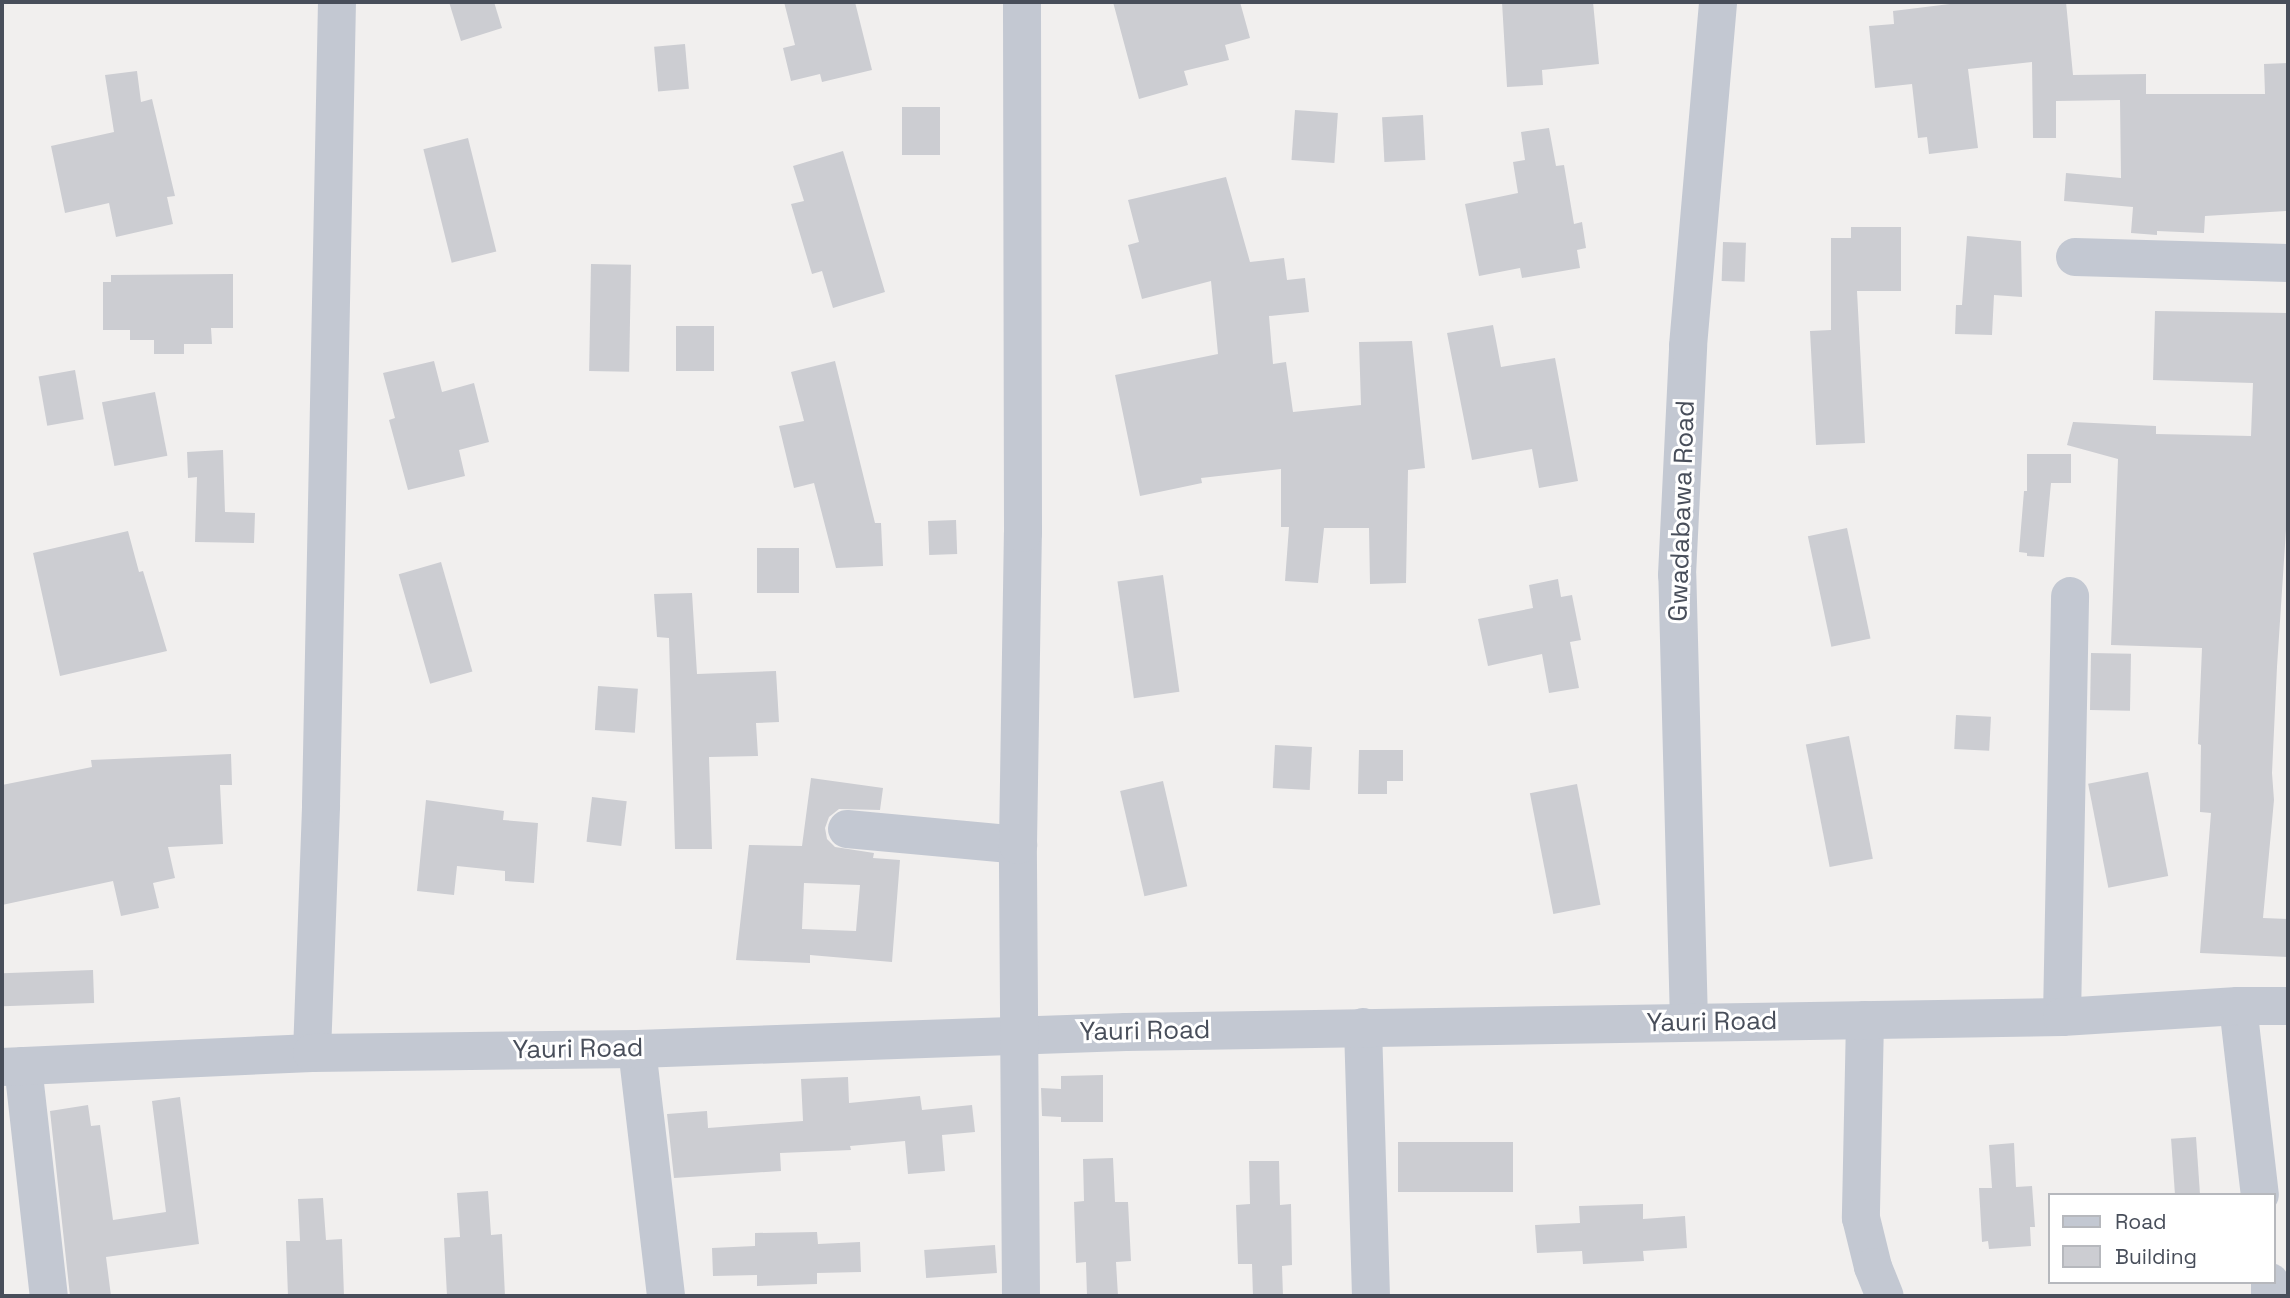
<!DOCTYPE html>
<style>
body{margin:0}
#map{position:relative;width:2290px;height:1298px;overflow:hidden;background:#f1efee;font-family:"Space Grotesk",sans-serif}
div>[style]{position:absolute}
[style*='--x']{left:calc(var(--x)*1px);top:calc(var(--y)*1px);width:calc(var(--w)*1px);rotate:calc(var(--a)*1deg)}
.building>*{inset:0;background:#cccdd2;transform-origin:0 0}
.minor>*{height:38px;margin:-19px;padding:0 19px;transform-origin:19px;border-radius:19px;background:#c3c8d2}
span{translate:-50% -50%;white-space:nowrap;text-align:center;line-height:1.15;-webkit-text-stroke:6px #fff;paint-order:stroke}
.street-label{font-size:26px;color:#484e5a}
.frame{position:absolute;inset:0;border:4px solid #484e5a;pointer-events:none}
.legend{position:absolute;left:2048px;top:1193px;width:228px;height:91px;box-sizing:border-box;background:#fff;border:2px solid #b6b8bd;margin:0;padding:9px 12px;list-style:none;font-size:21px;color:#484e5a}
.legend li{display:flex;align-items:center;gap:14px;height:35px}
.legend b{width:35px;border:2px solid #b6b8bd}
</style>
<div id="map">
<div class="building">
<i style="clip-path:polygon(449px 2px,494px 2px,502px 28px,461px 41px)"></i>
<i style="clip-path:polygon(784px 2px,855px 2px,872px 70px,822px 82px,820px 74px,791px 81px,783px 48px,795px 45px)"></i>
<i style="clip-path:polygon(1113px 2px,1240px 2px,1250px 38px,1225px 45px,1229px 60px,1184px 71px,1188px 85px,1139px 99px)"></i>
<i style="clip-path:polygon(1502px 2px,1593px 2px,1599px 64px,1542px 70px,1543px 85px,1507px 87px)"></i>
<i style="clip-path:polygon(1966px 2px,2066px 2px,2073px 75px,2146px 74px,2146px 94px,2265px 94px,2264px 64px,2288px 63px,2286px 211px,2205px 216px,2204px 233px,2157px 231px,2157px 235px,2131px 233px,2133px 207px,2064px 201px,2066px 173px,2121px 178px,2120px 100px,2056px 101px,2056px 138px,2033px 138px,2032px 62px,1968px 69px,1978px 148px,1929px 154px,1927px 137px,1918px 138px,1912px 84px,1875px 88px,1869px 26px,1894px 24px,1893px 11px)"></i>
<i style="left:685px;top:44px;width:45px;height:31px;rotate:85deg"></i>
<i style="clip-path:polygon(137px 71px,141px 102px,152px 99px,175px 196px,167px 197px,173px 224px,116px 237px,109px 203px,65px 213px,51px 146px,114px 132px,105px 75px)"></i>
<i style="left:902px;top:107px;width:38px;height:48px"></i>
<i style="left:1295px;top:110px;width:43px;height:50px;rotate:4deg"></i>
<i style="left:1423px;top:115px;width:45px;height:41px;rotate:87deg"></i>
<i style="clip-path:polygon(1549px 128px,1556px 166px,1564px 165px,1574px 224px,1582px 222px,1586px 248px,1577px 250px,1580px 268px,1522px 278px,1520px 268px,1479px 276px,1465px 204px,1518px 193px,1513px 162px,1525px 160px,1521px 132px)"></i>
<i style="left:468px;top:138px;width:117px;height:46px;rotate:76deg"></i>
<i style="clip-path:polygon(843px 151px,885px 292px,833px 308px,822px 271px,812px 274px,791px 204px,804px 201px,793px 166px)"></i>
<i style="clip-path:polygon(1226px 177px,1250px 262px,1284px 258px,1287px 280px,1305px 278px,1309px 312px,1269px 316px,1273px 364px,1286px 362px,1293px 412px,1361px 405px,1359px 342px,1412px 341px,1425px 468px,1408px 470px,1406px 583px,1370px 584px,1369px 528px,1324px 528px,1318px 583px,1285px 581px,1289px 527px,1281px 527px,1281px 469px,1201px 478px,1202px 483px,1140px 496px,1115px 375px,1218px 354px,1211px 281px,1142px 299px,1128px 245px,1139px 242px,1128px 200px)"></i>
<i style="clip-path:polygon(1851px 227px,1901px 227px,1901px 291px,1857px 291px,1865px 443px,1816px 445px,1810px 331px,1831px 330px,1831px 238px,1851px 238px)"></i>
<i style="clip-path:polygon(1967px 236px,2021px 241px,2022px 297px,1994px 295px,1992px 335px,1955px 334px,1956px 305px,1962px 305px)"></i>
<i style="left:1723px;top:242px;width:23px;height:39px;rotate:2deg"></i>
<i style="left:591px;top:264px;width:40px;height:107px;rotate:1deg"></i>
<i style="clip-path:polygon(233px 274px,233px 328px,211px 328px,212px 344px,184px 344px,184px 354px,154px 354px,154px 340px,130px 340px,130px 330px,103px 330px,103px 282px,111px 282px,111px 275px)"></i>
<i style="clip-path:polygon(2155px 311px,2288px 313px,2288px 499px,2277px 667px,2272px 773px,2274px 800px,2263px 918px,2288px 919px,2288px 957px,2200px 953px,2211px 813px,2200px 812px,2201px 745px,2198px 744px,2202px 648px,2111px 645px,2118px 459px,2067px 445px,2073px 422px,2156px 426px,2156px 434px,2251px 436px,2253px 383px,2153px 380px)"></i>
<i style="clip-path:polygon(1493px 325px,1501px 367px,1555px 358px,1578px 481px,1539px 488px,1532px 449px,1472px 460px,1447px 333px)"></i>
<i style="left:714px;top:326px;width:45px;height:38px;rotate:90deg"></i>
<i style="clip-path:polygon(434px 361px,442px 392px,474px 383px,489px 442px,459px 450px,465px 476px,408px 490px,389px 420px,395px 418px,383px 373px)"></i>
<i style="clip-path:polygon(835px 361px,875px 523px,881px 523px,883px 566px,836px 568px,814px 483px,794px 488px,779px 426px,804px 421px,791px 372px)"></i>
<i style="left:75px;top:370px;width:50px;height:37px;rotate:80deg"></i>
<i style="left:155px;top:392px;width:65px;height:54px;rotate:79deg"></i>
<i style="clip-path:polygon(223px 450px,225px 512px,255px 513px,254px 543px,195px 542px,197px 477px,188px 478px,187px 452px)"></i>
<i style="clip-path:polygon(2027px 454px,2071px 454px,2071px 483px,2051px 483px,2044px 557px,2027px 556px,2027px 553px,2019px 552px,2024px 491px,2027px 491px)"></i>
<i style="left:956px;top:520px;width:34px;height:28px;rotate:88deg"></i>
<i style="left:1847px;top:528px;width:113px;height:40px;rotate:78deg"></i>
<i style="clip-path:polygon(128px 531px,139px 572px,143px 571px,167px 651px,60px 676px,33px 553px)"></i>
<i style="left:757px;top:548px;width:42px;height:45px"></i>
<i style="left:441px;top:562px;width:114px;height:44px;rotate:74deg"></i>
<i style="left:1163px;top:575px;width:118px;height:46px;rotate:82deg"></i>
<i style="clip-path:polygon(1558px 579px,1561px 597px,1572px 595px,1581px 640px,1570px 642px,1579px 688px,1549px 693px,1542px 654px,1488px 666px,1478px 619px,1533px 608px,1529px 585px)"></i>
<i style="clip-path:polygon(692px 593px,697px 674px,776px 671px,779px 722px,756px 723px,758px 756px,709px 757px,712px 849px,675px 849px,669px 638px,657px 637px,654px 594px)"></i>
<i style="left:2091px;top:653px;width:40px;height:57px;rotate:1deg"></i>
<i style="left:598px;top:686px;width:40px;height:44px;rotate:4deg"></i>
<i style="left:1956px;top:715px;width:35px;height:34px;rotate:3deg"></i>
<i style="left:1849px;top:736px;width:125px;height:44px;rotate:79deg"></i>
<i style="left:1275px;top:745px;width:37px;height:43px;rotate:3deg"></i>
<i style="clip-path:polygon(1359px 750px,1403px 750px,1403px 781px,1387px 781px,1387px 794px,1358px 794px)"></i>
<i style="clip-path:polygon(231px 754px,232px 785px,220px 785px,223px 844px,168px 847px,175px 878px,153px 883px,159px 908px,121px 916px,113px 881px,2px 905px,2px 785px,92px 767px,91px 760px)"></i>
<i style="left:2148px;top:772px;width:106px;height:61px;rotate:79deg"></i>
<i style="clip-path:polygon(evenodd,811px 778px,883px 788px,880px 810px,839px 809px,829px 817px,825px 828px,827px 839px,835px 847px,874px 853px,873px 858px,900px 860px,892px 962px,810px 955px,810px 963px,736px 960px,749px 845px,802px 846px,811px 778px,804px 883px,860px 885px,856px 931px,802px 929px,804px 883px)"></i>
<i style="left:1163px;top:781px;width:108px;height:44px;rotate:77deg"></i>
<i style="left:1577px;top:784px;width:123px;height:48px;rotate:79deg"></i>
<i style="left:592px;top:797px;width:35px;height:45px;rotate:7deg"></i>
<i style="clip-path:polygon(426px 800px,504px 811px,503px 820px,538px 823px,534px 883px,505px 881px,505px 871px,457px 866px,454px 895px,417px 891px)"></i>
<i style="left:93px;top:970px;width:33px;height:91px;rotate:88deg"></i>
<i style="clip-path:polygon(1103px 1075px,1103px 1122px,1061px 1122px,1061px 1117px,1042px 1116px,1041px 1088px,1061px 1089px,1061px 1076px)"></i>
<i style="clip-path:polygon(848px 1077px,849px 1103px,920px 1096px,922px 1110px,972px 1105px,975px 1132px,942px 1135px,945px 1171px,908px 1174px,905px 1141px,850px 1146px,851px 1150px,780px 1153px,781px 1171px,674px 1178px,667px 1114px,707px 1111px,708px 1128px,803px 1121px,801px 1079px)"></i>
<i style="clip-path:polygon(180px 1097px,199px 1244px,106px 1257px,111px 1296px,70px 1296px,50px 1111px,88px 1105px,91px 1126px,100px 1125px,113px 1220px,166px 1212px,152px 1101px)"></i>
<i style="left:2196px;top:1137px;width:58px;height:25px;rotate:86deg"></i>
<i style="left:1513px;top:1142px;width:50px;height:115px;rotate:90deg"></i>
<i style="clip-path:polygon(2014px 1143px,2016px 1187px,2032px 1186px,2035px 1227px,2030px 1227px,2031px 1246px,1989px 1249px,1988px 1241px,1982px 1242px,1979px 1188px,1992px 1188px,1989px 1145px)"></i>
<i style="clip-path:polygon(1113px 1158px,1115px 1202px,1128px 1202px,1131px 1261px,1116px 1262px,1118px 1296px,1087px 1296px,1086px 1262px,1076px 1263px,1074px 1202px,1084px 1201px,1083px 1159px)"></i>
<i style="clip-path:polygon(1249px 1161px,1279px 1161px,1280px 1205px,1291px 1204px,1292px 1265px,1282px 1266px,1283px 1296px,1253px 1296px,1252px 1264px,1238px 1264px,1236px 1205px,1250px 1204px)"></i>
<i style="clip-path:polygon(488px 1191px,491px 1235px,502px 1234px,505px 1296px,447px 1296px,444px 1238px,460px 1237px,457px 1193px)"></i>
<i style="clip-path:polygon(323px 1198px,326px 1240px,342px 1239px,344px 1296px,288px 1296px,286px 1241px,300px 1241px,298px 1199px)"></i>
<i style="clip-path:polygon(1643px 1204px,1643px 1219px,1685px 1216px,1687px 1248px,1643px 1251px,1644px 1261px,1583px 1264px,1582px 1251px,1537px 1253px,1535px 1225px,1580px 1223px,1579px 1206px)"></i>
<i style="clip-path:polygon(817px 1232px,818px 1244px,860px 1242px,861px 1272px,817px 1273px,817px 1284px,757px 1286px,757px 1275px,713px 1276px,712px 1248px,755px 1246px,755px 1233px)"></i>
<i style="left:995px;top:1245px;width:28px;height:71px;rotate:86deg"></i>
</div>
<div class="minor">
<i style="--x:2075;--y:257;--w:213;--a:1.6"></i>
<i style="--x:847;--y:829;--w:172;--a:5.3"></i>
<i style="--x:2238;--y:1006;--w:190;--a:83.4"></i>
<i style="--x:2062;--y:1017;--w:421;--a:-88.9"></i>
<i style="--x:1865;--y:1020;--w:198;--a:91.2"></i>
<i style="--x:1861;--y:1218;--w:50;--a:76.2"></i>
<i style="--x:1873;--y:1267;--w:31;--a:68"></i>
<i style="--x:1689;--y:1022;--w:447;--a:-91.5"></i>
<i style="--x:1677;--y:575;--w:229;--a:-87.2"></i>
<i style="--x:1688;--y:346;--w:345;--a:-85"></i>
<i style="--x:1363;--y:1027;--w:269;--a:88.3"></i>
<i style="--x:637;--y:1049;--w:249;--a:83.3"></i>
<i style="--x:312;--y:1053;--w:248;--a:-87.9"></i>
<i style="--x:321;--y:805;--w:803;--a:-88.86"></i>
<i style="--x:23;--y:1066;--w:231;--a:83.6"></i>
<i style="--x:2;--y:1067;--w:310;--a:-2.6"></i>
<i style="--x:312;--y:1053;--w:325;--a:-0.7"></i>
<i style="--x:637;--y:1049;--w:489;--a:-2"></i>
<i style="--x:1126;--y:1032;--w:936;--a:-0.92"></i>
<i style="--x:2062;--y:1017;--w:176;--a:-3.6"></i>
<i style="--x:2238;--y:1006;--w:50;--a:0"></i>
<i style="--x:1021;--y:1296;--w:451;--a:-90.4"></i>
<i style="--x:1018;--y:845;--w:312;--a:-89.1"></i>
<i style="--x:1023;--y:533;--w:531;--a:-90.11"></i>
<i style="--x:2270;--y:1296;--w:14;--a:-90"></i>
</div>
<div class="street-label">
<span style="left:1682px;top:511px;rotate:-88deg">Gwadabawa Road</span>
<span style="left:1712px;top:1022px;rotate:-1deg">Yauri Road</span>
<span style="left:1145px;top:1031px;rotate:-1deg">Yauri Road</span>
<span style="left:578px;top:1049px;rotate:-1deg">Yauri Road</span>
</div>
<div class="frame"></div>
<ul class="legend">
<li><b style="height:9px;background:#c3c8d2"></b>Road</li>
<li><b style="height:19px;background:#cccdd2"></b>Building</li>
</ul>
</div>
